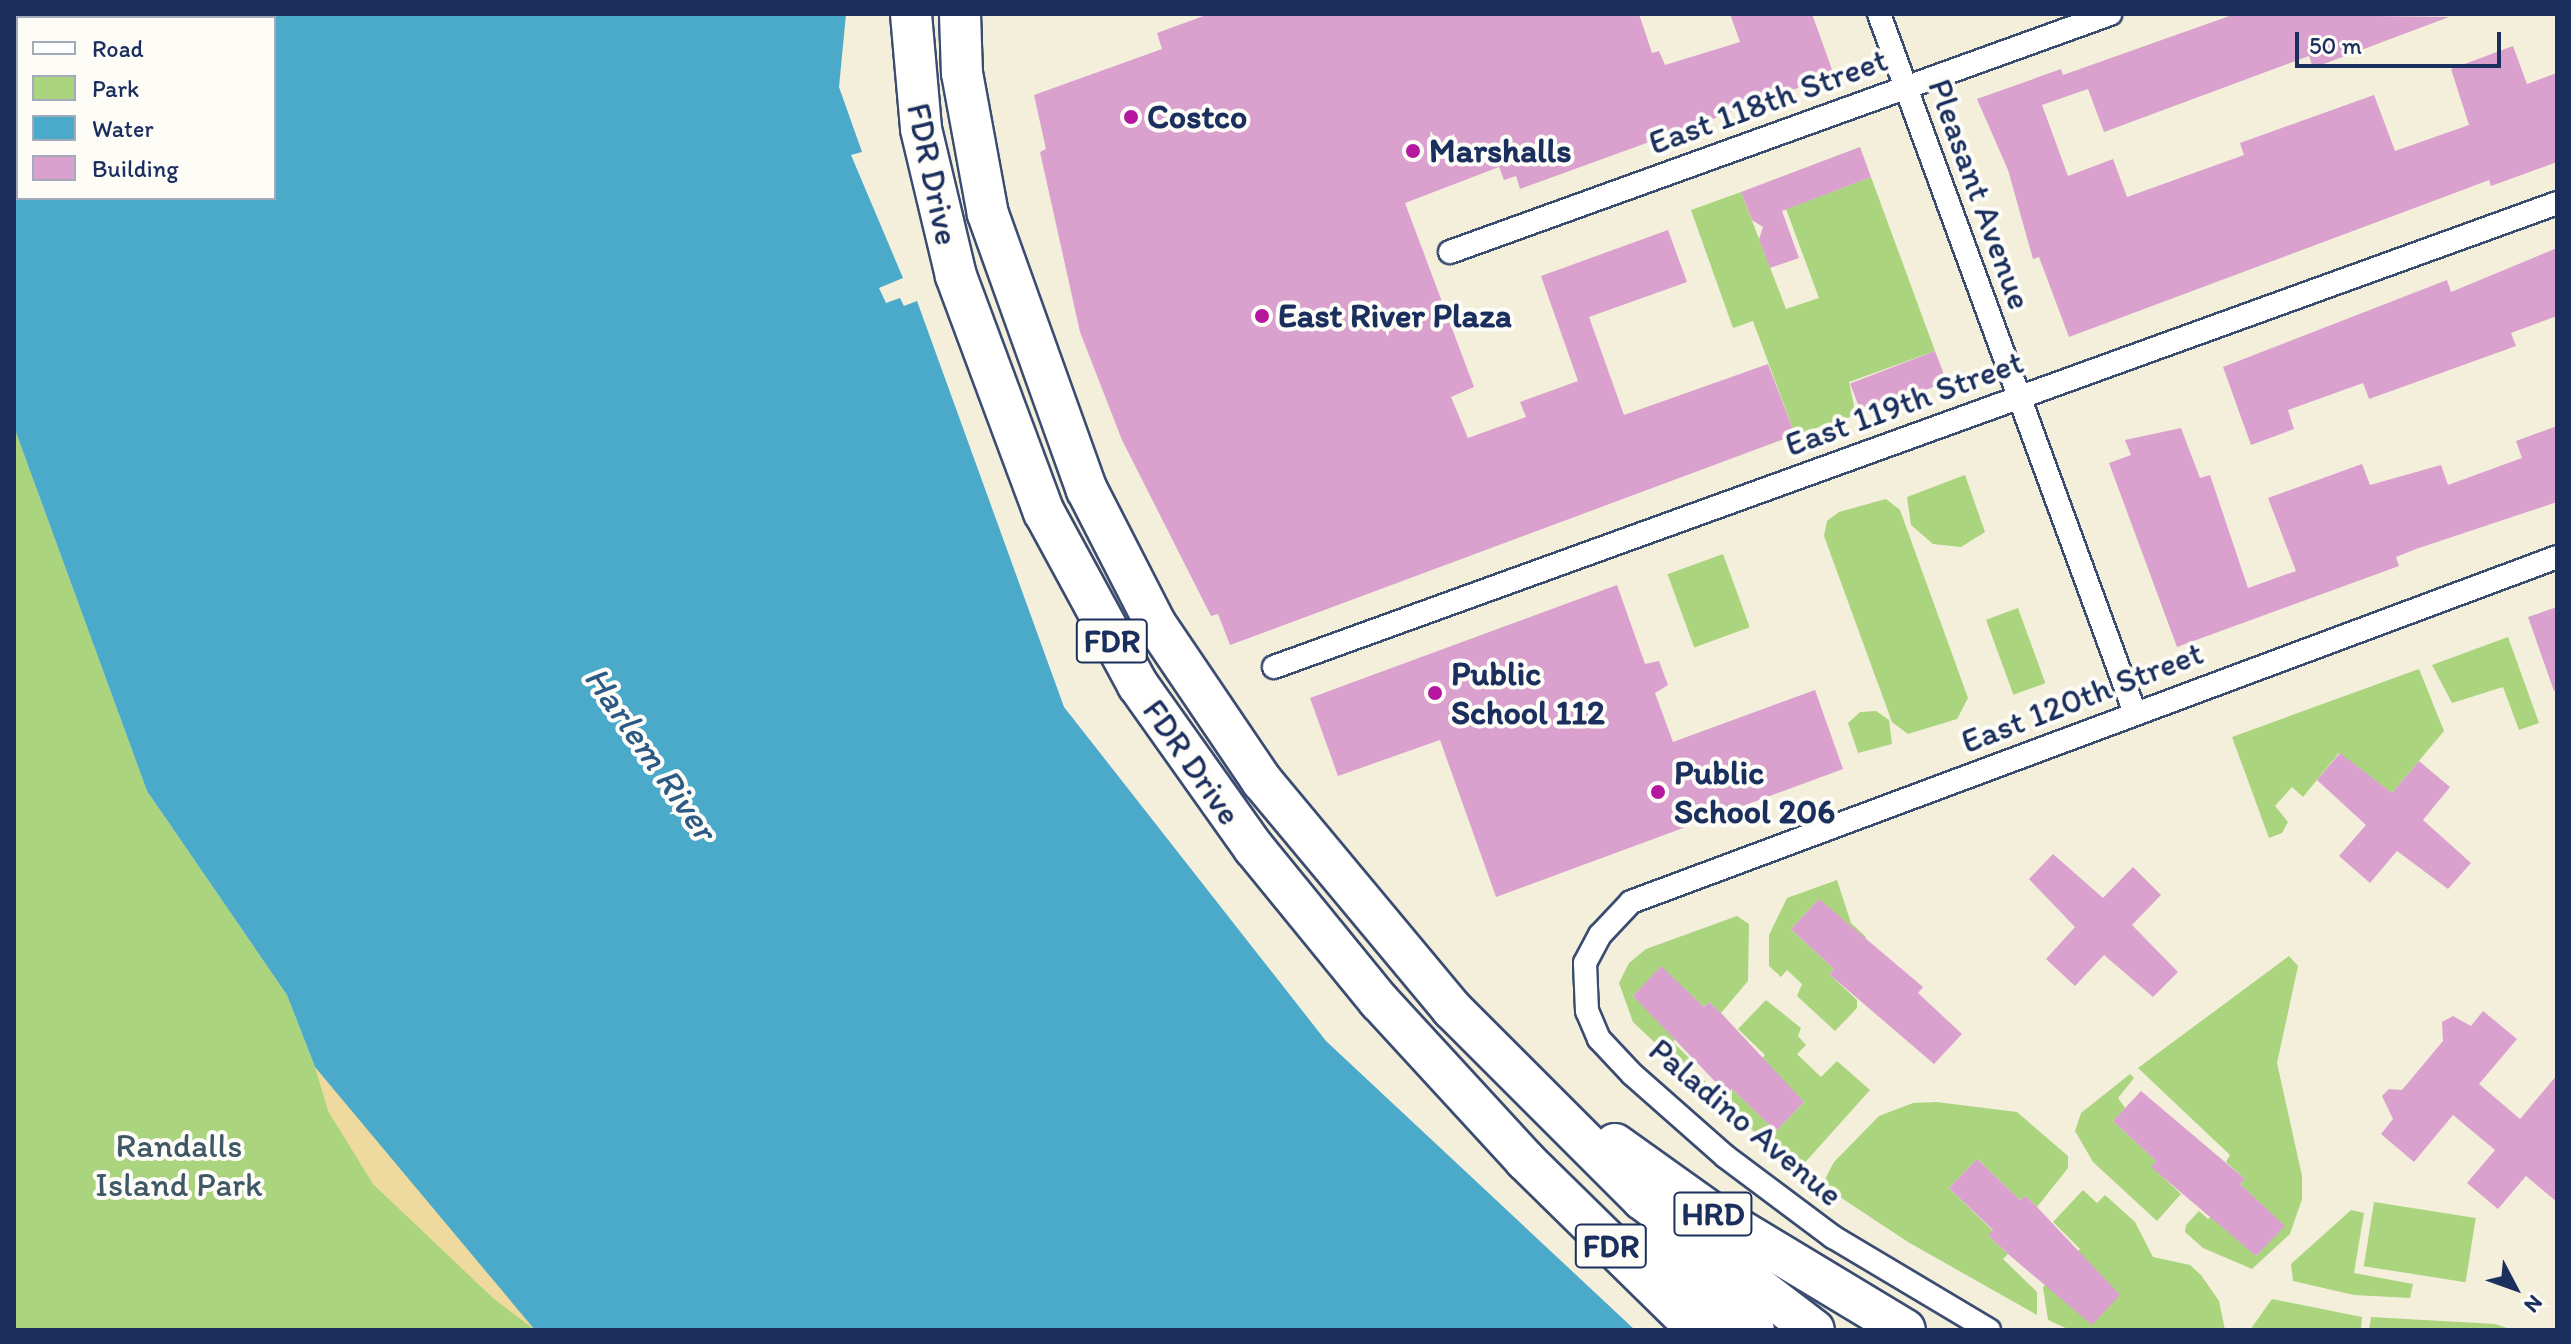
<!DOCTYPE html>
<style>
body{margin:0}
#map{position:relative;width:2571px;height:1344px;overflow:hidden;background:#f3efdb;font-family:Itim,sans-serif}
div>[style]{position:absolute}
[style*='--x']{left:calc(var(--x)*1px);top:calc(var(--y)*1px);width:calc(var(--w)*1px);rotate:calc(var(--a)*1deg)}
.green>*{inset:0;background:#abd47f;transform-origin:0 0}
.sand>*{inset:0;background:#eeda9e}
.water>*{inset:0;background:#4ba9ca}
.building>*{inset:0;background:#daa1cf;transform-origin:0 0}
.roads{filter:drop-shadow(2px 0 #3b4c71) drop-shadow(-2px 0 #3b4c71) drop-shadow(0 2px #3b4c71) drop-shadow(0 -2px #3b4c71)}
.street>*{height:22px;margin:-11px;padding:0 11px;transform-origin:11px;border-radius:11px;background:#fff}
.highway>*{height:40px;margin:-20px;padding:0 20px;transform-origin:20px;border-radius:20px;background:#fff}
.dots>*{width:22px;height:22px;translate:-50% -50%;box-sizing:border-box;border:4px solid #fdfcf7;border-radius:50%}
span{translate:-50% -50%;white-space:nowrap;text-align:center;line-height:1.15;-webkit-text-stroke:8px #fdfcf7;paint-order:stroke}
.shield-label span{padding:2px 6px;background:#fdfcf7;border:2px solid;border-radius:6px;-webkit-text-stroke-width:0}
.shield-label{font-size:32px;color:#1b2f5e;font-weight:700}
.street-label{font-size:34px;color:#1b2f5e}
.poi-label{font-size:34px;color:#1b2f5e;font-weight:700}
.left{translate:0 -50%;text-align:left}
.park-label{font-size:34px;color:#3f5866}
.water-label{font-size:36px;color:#2c5a84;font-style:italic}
.frame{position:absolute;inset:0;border:16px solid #1b2f5e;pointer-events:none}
.legend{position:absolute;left:16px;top:16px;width:260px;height:184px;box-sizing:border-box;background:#fdfcf7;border:2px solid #a3aaba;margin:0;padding:10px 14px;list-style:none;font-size:24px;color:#1b2f5e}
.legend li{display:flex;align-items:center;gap:16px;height:40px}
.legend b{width:40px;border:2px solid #a3aaba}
.north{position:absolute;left:2475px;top:1248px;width:80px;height:80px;-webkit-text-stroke:6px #fdfcf7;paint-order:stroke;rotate:131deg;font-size:22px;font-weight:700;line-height:32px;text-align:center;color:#1b2f5e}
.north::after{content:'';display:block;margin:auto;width:28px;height:36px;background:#1b2f5e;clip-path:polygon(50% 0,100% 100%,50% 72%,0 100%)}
.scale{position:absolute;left:2295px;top:32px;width:206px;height:36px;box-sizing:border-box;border:4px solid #1b2f5e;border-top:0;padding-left:10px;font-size:24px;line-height:28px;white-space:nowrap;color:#1b2f5e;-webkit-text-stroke:6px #fdfcf7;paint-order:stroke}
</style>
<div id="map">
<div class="green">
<i style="clip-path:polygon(1871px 177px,1935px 351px,1849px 382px,1856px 415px,1795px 435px,1753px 321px,1733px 328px,1691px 210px,1741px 192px,1786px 309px,1819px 298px,1786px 209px)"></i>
<i style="clip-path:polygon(14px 427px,147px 791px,287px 995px,315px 1067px,535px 1330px,14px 1330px)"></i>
<i style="clip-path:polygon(1965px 475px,1985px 532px,1961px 547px,1933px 544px,1911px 525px,1907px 497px)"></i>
<i style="clip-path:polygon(1886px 499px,1900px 510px,1968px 698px,1957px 719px,1908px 734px,1892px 722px,1824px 536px,1827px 521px,1839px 512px)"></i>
<i style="left:1723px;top:554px;width:78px;height:59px;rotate:70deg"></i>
<i style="left:2018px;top:608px;width:80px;height:34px;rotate:70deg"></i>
<i style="clip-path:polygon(2508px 637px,2539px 723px,2519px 730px,2503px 687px,2452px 703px,2432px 665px)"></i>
<i style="clip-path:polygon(2419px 669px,2444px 731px,2392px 793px,2339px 753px,2303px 797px,2292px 787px,2275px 806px,2288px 822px,2282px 833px,2269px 838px,2232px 737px)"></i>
<i style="clip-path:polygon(1876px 711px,1889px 720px,1892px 744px,1858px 753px,1848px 723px,1860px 712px)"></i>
<i style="clip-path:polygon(1837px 880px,1851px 923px,1866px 937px,1863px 940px,1819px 899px,1791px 929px,1834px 969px,1829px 974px,1857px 1000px,1857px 1008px,1835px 1031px,1797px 996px,1802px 984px,1787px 970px,1781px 977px,1769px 966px,1769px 935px,1787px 898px)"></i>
<i style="clip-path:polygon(1737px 916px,1749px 924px,1748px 981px,1721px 1013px,1709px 1002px,1704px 1007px,1661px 967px,1633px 996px,1677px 1037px,1673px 1042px,1695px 1064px,1690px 1067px,1723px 1098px,1725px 1109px,1633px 1022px,1619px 983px,1629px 963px,1646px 949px)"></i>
<i style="clip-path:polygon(2289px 956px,2298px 966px,2277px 1063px,2302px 1176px,2302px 1199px,2290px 1234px,2252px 1269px,2203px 1248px,2185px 1232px,2186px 1225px,2199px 1211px,2208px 1219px,2213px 1215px,2256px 1256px,2284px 1226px,2240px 1184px,2245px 1179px,2226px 1162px,2230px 1155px,2138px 1068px)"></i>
<i style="clip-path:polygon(1766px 1000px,1801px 1028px,1798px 1036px,1806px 1045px,1797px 1054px,1821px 1077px,1837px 1061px,1870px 1090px,1800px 1168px,1732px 1114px,1732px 1089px,1776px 1131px,1804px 1102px,1761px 1060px,1765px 1055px,1738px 1029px)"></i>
<i style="clip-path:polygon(2130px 1074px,2134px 1078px,2118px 1098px,2125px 1108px,2113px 1121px,2156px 1161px,2152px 1167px,2181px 1194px,2157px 1221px,2093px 1162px,2075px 1131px,2081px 1113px)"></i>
<i style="clip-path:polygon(1936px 1102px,2017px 1112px,2068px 1156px,2068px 1168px,2037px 1207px,2025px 1196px,2020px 1200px,1977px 1159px,1949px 1188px,1993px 1231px,1989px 1236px,2008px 1254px,2003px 1259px,2037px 1292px,2037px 1315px,1908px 1242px,1822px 1185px,1834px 1162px,1879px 1116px,1913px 1103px)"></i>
<i style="clip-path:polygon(2083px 1190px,2097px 1203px,2105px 1195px,2135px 1222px,2153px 1257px,2190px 1265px,2201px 1275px,2219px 1301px,2225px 1330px,2070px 1330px,2048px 1320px,2043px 1287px,2080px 1249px,2053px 1222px)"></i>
<i style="left:2374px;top:1202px;width:103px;height:65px;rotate:9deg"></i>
<i style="clip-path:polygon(2351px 1210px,2364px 1213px,2354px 1273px,2413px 1284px,2410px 1298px,2354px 1295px,2293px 1281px,2291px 1264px)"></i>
<i style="clip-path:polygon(2272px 1299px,2362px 1317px,2361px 1329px,2250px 1330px)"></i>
<i style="clip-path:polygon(2371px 1317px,2495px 1324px,2513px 1330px,2369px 1330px)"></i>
</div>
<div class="sand">
<i style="clip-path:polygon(315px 1067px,535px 1330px,493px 1298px,373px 1184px,328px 1111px)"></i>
</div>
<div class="water">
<i style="clip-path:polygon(evenodd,14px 14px,846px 14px,839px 87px,862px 152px,851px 155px,903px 278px,879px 288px,886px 303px,900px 298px,904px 306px,917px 301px,1064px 707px,1326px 1041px,1635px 1330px,535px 1330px,315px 1067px,287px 995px,147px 791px,14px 427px,14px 14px,18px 18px,274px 18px,274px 198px,18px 198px,18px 18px)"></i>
</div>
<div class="building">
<i style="clip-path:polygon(1209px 14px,1639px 14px,1652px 53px,1659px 51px,1665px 65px,1740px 42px,1730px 14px,1812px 14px,1834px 75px,1520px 189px,1516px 176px,1504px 180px,1499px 167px,1405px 203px,1474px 387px,1451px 397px,1468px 438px,1526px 417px,1520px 402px,1578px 381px,1541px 276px,1668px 230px,1687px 282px,1589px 317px,1624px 415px,1768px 364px,1795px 435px,1230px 645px,1218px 614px,1211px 616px,1122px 440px,1080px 332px,1040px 152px,1046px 149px,1034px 95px,1162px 49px,1157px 33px)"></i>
<i style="clip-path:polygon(2235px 14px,2449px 17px,2313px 68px,2309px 56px,2104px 132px,2088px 89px,2042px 105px,2068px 176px,2113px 159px,2127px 197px,2244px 155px,2240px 143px,2374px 95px,2395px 151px,2469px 125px,2451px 69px,2513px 46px,2527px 84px,2557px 73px,2557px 162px,2491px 186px,2489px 180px,2460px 191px,2069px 337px,2039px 257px,2033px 259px,2008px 170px,1977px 99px,2061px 69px,2063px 75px)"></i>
<i style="clip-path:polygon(1860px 147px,1871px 177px,1782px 211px,1799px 258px,1770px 268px,1759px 239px,1763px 227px,1752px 220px,1741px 192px)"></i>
<i style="clip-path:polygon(2557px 248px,2557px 316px,2511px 333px,2516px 346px,2369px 399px,2363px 383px,2288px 410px,2294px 429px,2251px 445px,2223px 367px,2447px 280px,2451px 292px)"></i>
<i style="left:1935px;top:351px;width:33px;height:91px;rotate:69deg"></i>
<i style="clip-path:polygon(2557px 426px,2557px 502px,2416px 549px,2396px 557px,2399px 566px,2177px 647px,2109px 463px,2131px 455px,2125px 440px,2181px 428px,2200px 478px,2210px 475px,2248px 588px,2296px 571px,2268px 498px,2362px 464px,2370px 485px,2441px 465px,2448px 485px,2522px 458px,2516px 441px)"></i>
<i style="clip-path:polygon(1617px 585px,1645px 664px,1659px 661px,1668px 685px,1655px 693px,1673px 742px,1815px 690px,1843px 769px,1496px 897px,1440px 740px,1338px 776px,1310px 698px)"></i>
<i style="clip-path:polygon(2557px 607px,2557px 690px,2554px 691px,2528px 617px)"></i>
<i style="clip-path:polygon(2340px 753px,2392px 793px,2419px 761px,2450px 787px,2423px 820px,2471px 863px,2448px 889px,2397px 851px,2370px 883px,2339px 856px,2366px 825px,2317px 780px)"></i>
<i style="clip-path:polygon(2053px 854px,2103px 898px,2133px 867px,2161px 895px,2132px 925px,2178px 972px,2153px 997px,2104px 955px,2075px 986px,2046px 959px,2075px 927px,2029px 879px)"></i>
<i style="clip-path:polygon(1819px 899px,1923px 987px,1918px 993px,1962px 1034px,1934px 1064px,1829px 974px,1834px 969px,1791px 929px)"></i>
<i style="clip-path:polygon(1661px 966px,1704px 1007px,1709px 1002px,1721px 1013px,1804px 1102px,1776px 1131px,1732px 1089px,1727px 1094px,1633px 996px)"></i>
<i style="clip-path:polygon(2483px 1011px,2517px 1039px,2479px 1084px,2520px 1119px,2557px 1075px,2557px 1202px,2526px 1176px,2498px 1209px,2467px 1183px,2495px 1150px,2453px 1115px,2414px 1162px,2381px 1134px,2393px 1119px,2382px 1096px,2389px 1089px,2402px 1090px,2443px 1041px,2442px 1022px,2453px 1016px,2471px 1026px)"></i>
<i style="clip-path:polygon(2141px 1091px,2245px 1179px,2240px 1184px,2285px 1226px,2256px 1256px,2151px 1167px,2156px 1161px,2113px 1121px)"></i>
<i style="clip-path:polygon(1977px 1159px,2020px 1200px,2025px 1196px,2037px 1207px,2120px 1295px,2092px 1325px,2008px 1254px,1988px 1235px,1993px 1230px,1949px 1188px)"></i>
</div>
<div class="roads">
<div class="street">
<i style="--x:1879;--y:14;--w:744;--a:69.89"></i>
<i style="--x:1450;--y:252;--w:702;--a:-19.83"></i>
<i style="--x:1274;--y:667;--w:1364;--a:-19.88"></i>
<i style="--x:1989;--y:1330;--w:182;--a:-149.2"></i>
<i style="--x:1833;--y:1237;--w:134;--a:-143.2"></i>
<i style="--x:1726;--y:1157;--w:125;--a:-138.6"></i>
<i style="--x:1632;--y:1074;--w:48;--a:-133.3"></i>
<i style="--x:1599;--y:1039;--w:30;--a:-113"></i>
<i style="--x:1587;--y:1011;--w:48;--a:-92.4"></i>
<i style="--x:1585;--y:963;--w:32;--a:-62"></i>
<i style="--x:1600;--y:935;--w:45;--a:-46.8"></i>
<i style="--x:1631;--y:902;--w:988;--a:-20.43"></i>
</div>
<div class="highway">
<i style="--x:911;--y:14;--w:115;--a:85"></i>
<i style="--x:921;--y:129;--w:151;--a:76.6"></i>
<i style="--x:956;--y:276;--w:252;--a:69.6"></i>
<i style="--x:1044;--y:512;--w:197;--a:61.5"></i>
<i style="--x:1138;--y:685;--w:200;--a:54.6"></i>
<i style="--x:1254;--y:848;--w:198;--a:50.8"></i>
<i style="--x:1379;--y:1001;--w:216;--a:47.4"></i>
<i style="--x:1525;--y:1160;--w:243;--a:44.5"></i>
<i style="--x:960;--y:14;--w:59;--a:88.1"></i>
<i style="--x:962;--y:73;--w:143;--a:79.6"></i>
<i style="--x:988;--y:214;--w:293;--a:70.3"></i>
<i style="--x:1087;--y:490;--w:149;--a:62.9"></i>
<i style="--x:1155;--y:623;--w:191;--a:55.9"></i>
<i style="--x:1262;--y:781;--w:297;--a:50.2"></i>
<i style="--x:1452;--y:1009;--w:269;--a:45"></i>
<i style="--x:1642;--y:1199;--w:216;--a:37.3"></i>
<i style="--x:1615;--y:1144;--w:120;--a:35.5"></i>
<i style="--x:1713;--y:1214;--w:224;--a:31.1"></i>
<i style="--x:1644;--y:1248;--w:137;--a:36.7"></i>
</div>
</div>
<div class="dots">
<i style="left:1131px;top:117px;background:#b5179e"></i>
<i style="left:1413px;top:151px;background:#b5179e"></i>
<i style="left:1262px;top:316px;background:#b5179e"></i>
<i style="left:1435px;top:693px;background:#b5179e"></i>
<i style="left:1658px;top:792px;background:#b5179e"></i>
</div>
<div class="shield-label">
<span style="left:1112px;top:641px">FDR</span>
<span style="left:1713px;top:1214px">HRD</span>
<span style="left:1611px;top:1246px">FDR</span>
</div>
<div class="street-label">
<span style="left:1768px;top:101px;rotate:-20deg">East 118th Street</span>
<span style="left:933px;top:174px;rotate:78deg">FDR Drive</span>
<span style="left:1980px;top:194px;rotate:70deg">Pleasant Avenue</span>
<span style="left:1904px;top:403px;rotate:-20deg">East 119th Street</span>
<span style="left:2082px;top:697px;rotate:-21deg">East 120th Street</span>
<span style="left:1192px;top:762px;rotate:55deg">FDR Drive</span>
<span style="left:1746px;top:1122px;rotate:40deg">Paladino Avenue</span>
</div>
<div class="poi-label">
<span class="left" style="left:1147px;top:117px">Costco</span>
<span class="left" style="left:1429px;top:151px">Marshalls</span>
<span class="left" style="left:1278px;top:316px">East River Plaza</span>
<span class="left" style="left:1451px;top:693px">Public<br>School 112</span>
<span class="left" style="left:1674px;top:792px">Public<br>School 206</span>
</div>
<div class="park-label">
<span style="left:179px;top:1165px">Randalls<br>Island Park</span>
</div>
<div class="water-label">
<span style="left:651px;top:753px;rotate:55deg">Harlem River</span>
</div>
<div class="frame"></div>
<ul class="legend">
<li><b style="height:10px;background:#fff"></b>Road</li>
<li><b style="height:22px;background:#abd47f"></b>Park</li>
<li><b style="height:22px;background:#4ba9ca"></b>Water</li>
<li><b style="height:22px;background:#daa1cf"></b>Building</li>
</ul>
<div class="north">N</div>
<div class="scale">50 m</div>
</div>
